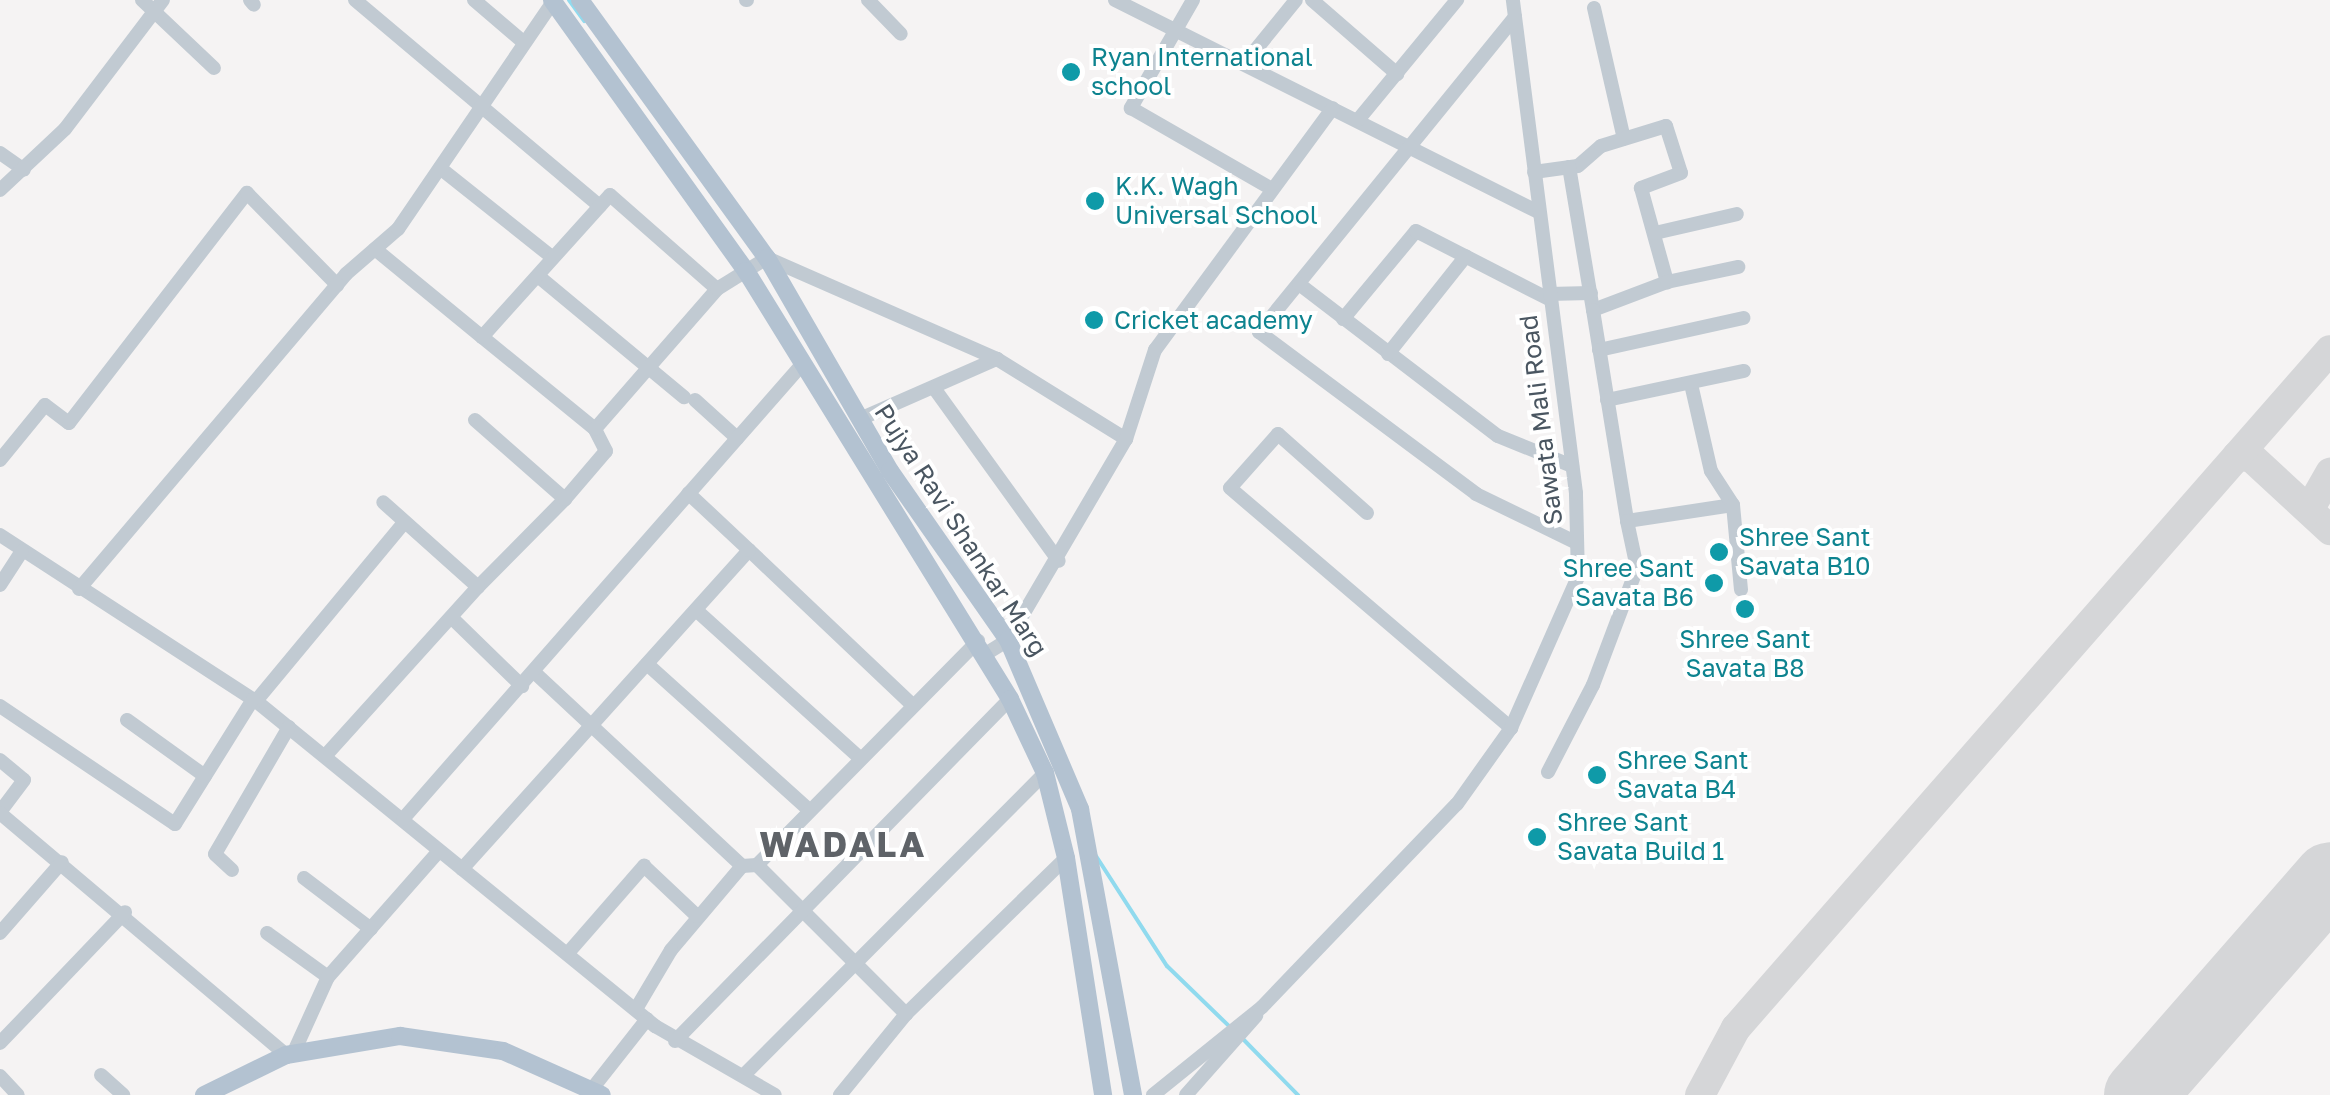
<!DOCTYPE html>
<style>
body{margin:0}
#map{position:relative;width:2330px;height:1095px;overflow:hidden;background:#f5f3f3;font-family:"Golos Text",sans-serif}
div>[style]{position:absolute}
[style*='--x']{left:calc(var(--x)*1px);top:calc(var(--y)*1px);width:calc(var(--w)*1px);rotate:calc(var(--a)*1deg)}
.stream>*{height:4px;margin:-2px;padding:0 2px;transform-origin:2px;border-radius:2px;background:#90daee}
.taxiway>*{height:30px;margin:-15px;padding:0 15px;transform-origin:15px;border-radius:15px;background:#d5d6d8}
.runway>*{height:72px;margin:-36px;padding:0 36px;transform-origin:36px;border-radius:36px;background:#d5d6d8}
.minor>*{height:14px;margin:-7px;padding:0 7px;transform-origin:7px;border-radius:7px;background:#c1cad2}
.major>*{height:18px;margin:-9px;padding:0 9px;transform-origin:9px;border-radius:9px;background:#b3c2d1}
.dots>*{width:28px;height:28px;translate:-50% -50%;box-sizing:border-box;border:5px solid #fff;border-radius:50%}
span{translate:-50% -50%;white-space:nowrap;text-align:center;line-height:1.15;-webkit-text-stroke:8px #fff;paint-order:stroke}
.culture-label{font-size:25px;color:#0d838f}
.left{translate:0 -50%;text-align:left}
.right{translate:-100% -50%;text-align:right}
.street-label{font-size:25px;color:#4a5661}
.district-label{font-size:35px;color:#5f6368;font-weight:700;letter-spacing:2.5px}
</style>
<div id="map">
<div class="stream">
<i style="--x:569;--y:0;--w:26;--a:54"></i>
<i style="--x:1096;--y:856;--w:131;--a:57.2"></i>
<i style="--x:1167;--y:966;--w:89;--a:44.1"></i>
<i style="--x:1242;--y:1038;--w:80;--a:45.5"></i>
</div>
<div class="taxiway">
<i style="--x:2237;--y:456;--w:14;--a:4"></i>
<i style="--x:2251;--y:457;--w:108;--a:42.7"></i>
<i style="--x:2309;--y:510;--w:43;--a:-60.4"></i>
<i style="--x:1700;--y:1095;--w:76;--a:-61.8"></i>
<i style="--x:1736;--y:1028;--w:901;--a:-48.78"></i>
</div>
<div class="runway">
<i style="--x:2140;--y:1095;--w:288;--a:-48.8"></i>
</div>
<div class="minor">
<i style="--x:142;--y:0;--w:99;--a:43.4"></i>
<i style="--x:250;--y:0;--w:6;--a:51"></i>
<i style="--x:355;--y:0;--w:320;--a:40.1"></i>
<i style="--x:474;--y:0;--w:63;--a:40.5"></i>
<i style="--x:746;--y:0;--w:1;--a:0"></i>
<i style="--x:868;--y:0;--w:47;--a:45.9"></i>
<i style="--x:1115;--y:0;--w:473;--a:26.6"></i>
<i style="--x:1193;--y:0;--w:125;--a:119.9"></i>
<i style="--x:1131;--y:108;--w:163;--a:29.9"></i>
<i style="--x:1312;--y:0;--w:113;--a:41"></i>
<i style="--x:1594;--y:8;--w:134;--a:77.1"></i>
<i style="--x:1515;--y:17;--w:406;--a:129.1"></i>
<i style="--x:1259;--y:332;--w:271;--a:36.7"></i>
<i style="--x:1476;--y:494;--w:112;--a:25.9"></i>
<i style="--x:1244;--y:64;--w:82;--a:-50.9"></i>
<i style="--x:1358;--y:120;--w:156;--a:-50.5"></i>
<i style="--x:0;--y:153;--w:29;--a:35"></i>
<i style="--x:440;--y:168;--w:144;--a:38.5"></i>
<i style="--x:1534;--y:172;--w:44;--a:-7.8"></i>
<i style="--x:1578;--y:166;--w:30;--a:-41"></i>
<i style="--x:1601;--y:146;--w:68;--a:-17.1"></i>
<i style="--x:1666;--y:126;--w:49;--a:72.3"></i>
<i style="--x:1681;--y:173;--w:43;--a:159.4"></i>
<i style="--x:1641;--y:188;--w:98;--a:74.5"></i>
<i style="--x:1667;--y:282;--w:79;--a:159.3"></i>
<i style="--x:1593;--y:310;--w:145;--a:-99.5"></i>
<i style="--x:0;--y:190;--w:89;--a:-43.2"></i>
<i style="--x:65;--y:129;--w:162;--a:-52.8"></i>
<i style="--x:1655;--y:233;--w:84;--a:-13"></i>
<i style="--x:375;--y:249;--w:139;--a:39.4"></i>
<i style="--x:538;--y:276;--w:190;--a:39.7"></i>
<i style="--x:1667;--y:282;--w:73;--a:-11.9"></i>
<i style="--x:1299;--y:284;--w:250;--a:37.4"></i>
<i style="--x:1498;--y:436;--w:80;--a:22.1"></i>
<i style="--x:1548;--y:294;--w:43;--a:-1.3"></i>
<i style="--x:1593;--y:310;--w:214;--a:80.8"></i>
<i style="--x:1627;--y:521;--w:107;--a:-8.6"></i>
<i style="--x:1343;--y:319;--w:114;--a:-50.3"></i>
<i style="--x:1416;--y:231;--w:149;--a:27.1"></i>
<i style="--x:1599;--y:350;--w:148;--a:-12.5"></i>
<i style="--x:1388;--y:354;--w:125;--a:-51.5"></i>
<i style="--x:1691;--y:384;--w:89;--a:77.1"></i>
<i style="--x:1711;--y:471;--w:40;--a:57.1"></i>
<i style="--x:1733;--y:505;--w:85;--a:84.6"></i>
<i style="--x:934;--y:388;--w:213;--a:54.2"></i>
<i style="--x:695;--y:400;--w:57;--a:42.1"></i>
<i style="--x:1607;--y:400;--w:140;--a:-12"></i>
<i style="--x:860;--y:419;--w:150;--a:-23.7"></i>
<i style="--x:997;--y:359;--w:152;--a:31.8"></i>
<i style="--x:1126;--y:439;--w:233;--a:120.4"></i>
<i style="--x:1008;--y:640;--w:26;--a:148"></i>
<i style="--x:475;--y:420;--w:120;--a:41.3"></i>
<i style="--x:565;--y:499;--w:124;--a:134.7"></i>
<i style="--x:595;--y:429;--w:146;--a:-140.8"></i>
<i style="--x:482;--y:337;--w:191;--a:-48"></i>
<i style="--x:610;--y:195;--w:142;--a:41.3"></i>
<i style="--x:1126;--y:439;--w:94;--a:-72"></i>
<i style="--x:1155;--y:350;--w:300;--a:-53.7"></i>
<i style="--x:0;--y:460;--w:71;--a:-50.7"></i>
<i style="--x:45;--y:405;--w:30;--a:37"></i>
<i style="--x:69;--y:423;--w:291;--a:-52.3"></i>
<i style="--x:247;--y:193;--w:129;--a:45.6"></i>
<i style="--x:565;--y:499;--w:63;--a:-49.5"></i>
<i style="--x:606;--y:451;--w:25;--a:-117"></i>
<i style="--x:595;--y:429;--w:186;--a:-48.9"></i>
<i style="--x:717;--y:289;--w:59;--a:-31.8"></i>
<i style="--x:767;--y:258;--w:251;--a:23.7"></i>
<i style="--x:1367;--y:513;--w:119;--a:-138.4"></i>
<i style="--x:1278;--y:434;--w:72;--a:131.6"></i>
<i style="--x:1230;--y:488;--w:370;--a:40.5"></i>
<i style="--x:0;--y:535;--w:305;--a:33"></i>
<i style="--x:256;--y:701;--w:515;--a:39.16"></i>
<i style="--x:655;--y:1026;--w:138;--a:29.9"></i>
<i style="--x:749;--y:550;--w:224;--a:43.5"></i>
<i style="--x:0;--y:585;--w:40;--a:-57.1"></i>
<i style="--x:79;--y:589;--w:413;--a:-49.7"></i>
<i style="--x:346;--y:274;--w:69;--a:-40.9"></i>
<i style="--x:398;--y:229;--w:275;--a:-55.7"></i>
<i style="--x:696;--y:610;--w:221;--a:42.1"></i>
<i style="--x:452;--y:618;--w:98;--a:44.2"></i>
<i style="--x:647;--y:664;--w:217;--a:42"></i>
<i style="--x:534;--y:672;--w:284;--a:43"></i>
<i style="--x:742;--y:866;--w:110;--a:130.2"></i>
<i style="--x:671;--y:950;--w:69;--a:120.7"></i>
<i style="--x:256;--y:701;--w:231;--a:-50.3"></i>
<i style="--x:0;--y:706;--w:211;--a:34"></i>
<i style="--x:175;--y:824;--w:147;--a:-58"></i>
<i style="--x:127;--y:720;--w:96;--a:35.7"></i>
<i style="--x:326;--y:755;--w:227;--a:-47.9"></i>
<i style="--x:478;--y:587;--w:127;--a:-138.2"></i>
<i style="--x:0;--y:760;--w:31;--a:40"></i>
<i style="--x:24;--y:780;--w:40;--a:127"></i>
<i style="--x:1548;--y:772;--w:98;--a:-62.7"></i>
<i style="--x:1593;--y:685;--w:125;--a:-69.4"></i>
<i style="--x:1637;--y:568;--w:48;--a:-102"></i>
<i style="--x:0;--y:813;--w:375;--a:40.2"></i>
<i style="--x:403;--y:819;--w:600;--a:-48.72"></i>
<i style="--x:757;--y:865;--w:211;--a:45"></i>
<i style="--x:742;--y:866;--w:15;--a:-4"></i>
<i style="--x:757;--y:865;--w:315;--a:-45.4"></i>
<i style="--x:462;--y:869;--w:429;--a:-48"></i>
<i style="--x:749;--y:550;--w:83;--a:-136.9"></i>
<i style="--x:232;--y:870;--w:23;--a:-137"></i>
<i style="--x:215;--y:854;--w:147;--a:-59.8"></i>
<i style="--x:304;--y:878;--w:84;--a:37.3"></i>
<i style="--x:0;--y:933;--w:94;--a:-48.9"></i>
<i style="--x:267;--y:933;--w:75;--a:35.8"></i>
<i style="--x:568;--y:953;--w:116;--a:-48.9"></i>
<i style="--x:644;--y:866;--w:73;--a:43.3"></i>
<i style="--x:675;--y:1041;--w:479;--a:-45.6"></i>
<i style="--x:0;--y:1043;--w:181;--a:-46.3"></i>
<i style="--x:293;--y:1054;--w:85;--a:-65.6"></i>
<i style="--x:328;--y:977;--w:168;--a:-48.6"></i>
<i style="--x:101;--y:1075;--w:30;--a:42"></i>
<i style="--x:744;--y:1075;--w:426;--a:-45.1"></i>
<i style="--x:0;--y:1076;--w:26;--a:47"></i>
<i style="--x:592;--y:1089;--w:89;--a:-51.8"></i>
<i style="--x:840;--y:1095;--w:104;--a:-50.8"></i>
<i style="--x:906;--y:1014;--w:223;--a:-44.3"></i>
<i style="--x:1153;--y:1095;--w:140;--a:-38.9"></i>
<i style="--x:1262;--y:1007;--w:281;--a:-46.2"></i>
<i style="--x:1457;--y:804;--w:93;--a:-54.6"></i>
<i style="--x:1511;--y:728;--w:165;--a:-66.1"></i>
<i style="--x:1578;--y:577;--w:84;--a:-91.4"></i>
<i style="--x:1576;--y:493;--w:497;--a:-97.3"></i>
<i style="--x:1186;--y:1095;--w:106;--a:-48.5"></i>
</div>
<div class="major">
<i style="--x:552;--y:0;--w:333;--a:54.4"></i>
<i style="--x:746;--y:271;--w:503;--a:58.33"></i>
<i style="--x:1010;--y:699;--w:82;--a:64.7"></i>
<i style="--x:1045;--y:773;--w:88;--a:76.1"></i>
<i style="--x:1066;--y:858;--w:240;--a:81.1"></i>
<i style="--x:580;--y:0;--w:319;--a:54.1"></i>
<i style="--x:767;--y:258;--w:246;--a:60"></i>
<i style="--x:890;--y:471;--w:206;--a:55.1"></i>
<i style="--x:1008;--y:640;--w:184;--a:66.9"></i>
<i style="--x:1080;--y:809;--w:291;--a:79.5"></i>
<i style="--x:204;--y:1095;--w:91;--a:-26"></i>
<i style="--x:286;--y:1055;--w:116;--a:-9.5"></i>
<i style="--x:400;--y:1036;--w:104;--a:8.3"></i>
<i style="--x:503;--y:1051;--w:108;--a:24"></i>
</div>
<div class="dots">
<i style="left:1071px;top:72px;background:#0f9aa8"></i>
<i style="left:1095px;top:201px;background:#0f9aa8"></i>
<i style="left:1094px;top:320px;background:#0f9aa8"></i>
<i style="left:1719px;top:552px;background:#0f9aa8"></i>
<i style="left:1714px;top:583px;background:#0f9aa8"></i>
<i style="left:1745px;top:609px;background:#0f9aa8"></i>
<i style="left:1597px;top:775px;background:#0f9aa8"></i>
<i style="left:1537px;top:837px;background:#0f9aa8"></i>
</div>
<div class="culture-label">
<span class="left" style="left:1091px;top:72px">Ryan International<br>school</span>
<span class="left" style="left:1115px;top:201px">K.K. Wagh<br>Universal School</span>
<span class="left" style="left:1114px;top:320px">Cricket academy</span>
<span class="left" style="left:1739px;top:552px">Shree Sant<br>Savata B10</span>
<span class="right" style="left:1694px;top:583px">Shree Sant<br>Savata B6</span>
<span style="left:1745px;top:654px">Shree Sant<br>Savata B8</span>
<span class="left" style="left:1617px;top:775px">Shree Sant<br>Savata B4</span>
<span class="left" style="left:1557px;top:837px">Shree Sant<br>Savata Build 1</span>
</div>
<div class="street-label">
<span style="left:1541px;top:420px;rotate:-97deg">Sawata Mali Road</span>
<span style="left:961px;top:530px;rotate:57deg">Pujya Ravi Shankar Marg</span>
</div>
<div class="district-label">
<span style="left:843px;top:844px">WADALA</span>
</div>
</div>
